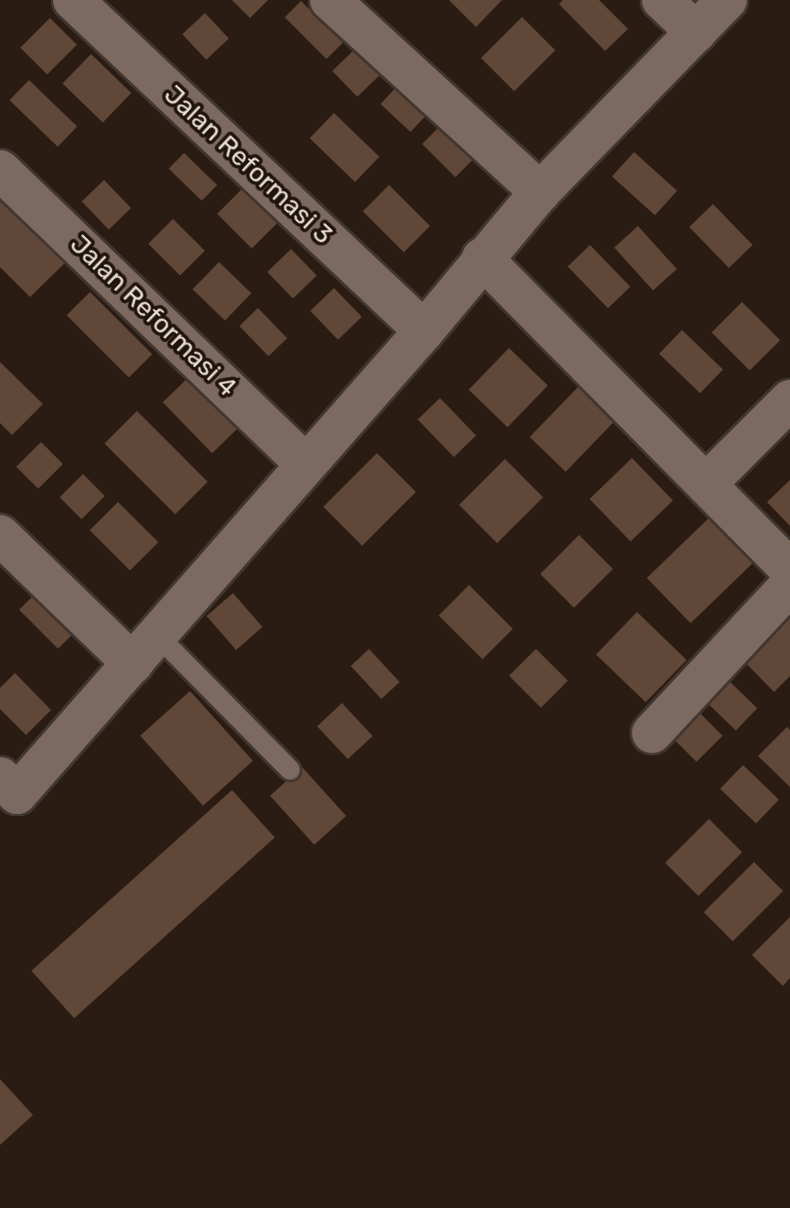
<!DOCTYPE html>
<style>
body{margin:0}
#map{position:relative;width:790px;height:1208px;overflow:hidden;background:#2a1c13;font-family:Rubik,sans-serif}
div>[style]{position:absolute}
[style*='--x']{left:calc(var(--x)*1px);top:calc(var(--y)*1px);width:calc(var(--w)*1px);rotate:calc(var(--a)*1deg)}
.building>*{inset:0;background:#604738;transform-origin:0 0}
.roads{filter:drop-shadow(2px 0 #413631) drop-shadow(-2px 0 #413631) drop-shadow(0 2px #413631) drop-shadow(0 -2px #413631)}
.lane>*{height:20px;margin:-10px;padding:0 10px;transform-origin:10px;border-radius:10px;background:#7c6a60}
.street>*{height:40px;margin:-20px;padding:0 20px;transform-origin:20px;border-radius:20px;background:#7c6a60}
span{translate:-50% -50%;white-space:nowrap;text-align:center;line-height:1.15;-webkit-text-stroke:7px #20130a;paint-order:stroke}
.street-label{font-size:26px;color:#e9dfd9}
</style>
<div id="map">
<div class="building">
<i style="clip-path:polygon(232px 0,268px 0,250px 18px)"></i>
<i style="clip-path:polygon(449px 0,502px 0,476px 27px)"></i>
<i style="clip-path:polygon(563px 0,599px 0,628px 29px,605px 51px,559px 4px)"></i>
<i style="left:301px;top:1px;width:59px;height:23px;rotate:45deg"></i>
<i style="left:205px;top:13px;width:35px;height:31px;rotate:47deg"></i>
<i style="left:522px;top:17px;width:47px;height:58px;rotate:45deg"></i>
<i style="left:50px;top:18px;width:38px;height:42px;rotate:45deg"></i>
<i style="left:356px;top:48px;width:36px;height:33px;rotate:46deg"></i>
<i style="left:91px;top:54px;width:56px;height:41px;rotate:44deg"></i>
<i style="left:29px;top:80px;width:67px;height:28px;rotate:44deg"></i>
<i style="left:401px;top:82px;width:41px;height:30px;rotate:43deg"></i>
<i style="left:334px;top:113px;width:63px;height:35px;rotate:44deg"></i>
<i style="left:444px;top:122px;width:47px;height:31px;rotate:45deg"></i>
<i style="left:634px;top:152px;width:58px;height:33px;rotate:42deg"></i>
<i style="left:184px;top:153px;width:46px;height:22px;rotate:44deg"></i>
<i style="left:104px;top:180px;width:39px;height:31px;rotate:46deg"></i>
<i style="left:389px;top:185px;width:58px;height:37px;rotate:45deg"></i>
<i style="left:244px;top:187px;width:49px;height:38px;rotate:45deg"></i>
<i style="clip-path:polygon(0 194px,67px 261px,30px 297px,0 267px)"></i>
<i style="left:713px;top:204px;width:57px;height:33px;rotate:46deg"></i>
<i style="left:173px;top:219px;width:45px;height:35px;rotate:45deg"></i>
<i style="left:638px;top:226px;width:58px;height:32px;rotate:48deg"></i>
<i style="left:590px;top:245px;width:58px;height:31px;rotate:46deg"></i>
<i style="left:291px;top:249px;width:37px;height:33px;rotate:46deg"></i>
<i style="left:219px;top:262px;width:45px;height:38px;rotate:44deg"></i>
<i style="left:334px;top:288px;width:40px;height:33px;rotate:46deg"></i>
<i style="left:90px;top:292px;width:88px;height:33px;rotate:45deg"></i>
<i style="left:742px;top:302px;width:54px;height:43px;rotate:45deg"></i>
<i style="left:258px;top:308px;width:42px;height:26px;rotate:46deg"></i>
<i style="left:682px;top:330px;width:57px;height:33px;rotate:44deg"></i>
<i style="left:509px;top:348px;width:54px;height:58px;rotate:44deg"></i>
<i style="clip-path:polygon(0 362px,43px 404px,12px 435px,0 423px)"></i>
<i style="left:193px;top:373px;width:71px;height:42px;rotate:46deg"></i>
<i style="left:579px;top:386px;width:50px;height:71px;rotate:44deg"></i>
<i style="left:440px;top:398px;width:52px;height:31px;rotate:46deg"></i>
<i style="left:137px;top:411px;width:100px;height:46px;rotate:45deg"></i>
<i style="left:41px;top:442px;width:31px;height:35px;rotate:45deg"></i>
<i style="left:377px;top:453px;width:55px;height:76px;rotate:45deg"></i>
<i style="left:632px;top:458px;width:59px;height:59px;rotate:46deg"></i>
<i style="left:505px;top:459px;width:54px;height:65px;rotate:45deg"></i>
<i style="left:83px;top:474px;width:31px;height:33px;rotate:45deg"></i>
<i style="clip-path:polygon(790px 480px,790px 526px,767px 502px)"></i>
<i style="left:118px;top:502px;width:57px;height:40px;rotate:45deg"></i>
<i style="left:713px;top:514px;width:63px;height:92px;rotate:46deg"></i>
<i style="left:579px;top:535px;width:48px;height:55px;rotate:45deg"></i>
<i style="left:469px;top:585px;width:62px;height:43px;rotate:45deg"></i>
<i style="left:233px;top:593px;width:45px;height:35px;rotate:49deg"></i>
<i style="left:34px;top:595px;width:55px;height:21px;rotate:45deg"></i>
<i style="clip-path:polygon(790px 603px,790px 676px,774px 692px,738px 655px)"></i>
<i style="left:637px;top:612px;width:69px;height:59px;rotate:44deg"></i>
<i style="left:369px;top:649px;width:45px;height:25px;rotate:47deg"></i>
<i style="left:536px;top:649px;width:45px;height:38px;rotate:45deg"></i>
<i style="clip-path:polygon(15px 673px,51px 710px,26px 735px,0 709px,0 688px)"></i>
<i style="left:725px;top:677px;width:45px;height:31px;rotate:44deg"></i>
<i style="left:190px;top:691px;width:94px;height:67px;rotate:48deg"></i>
<i style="left:688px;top:701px;width:49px;height:37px;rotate:45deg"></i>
<i style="left:342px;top:703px;width:45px;height:34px;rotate:47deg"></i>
<i style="clip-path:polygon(787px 727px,790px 730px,790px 787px,758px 756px)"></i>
<i style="left:743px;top:765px;width:50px;height:33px;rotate:44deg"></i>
<i style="left:302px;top:767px;width:66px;height:43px;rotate:48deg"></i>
<i style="left:232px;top:790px;width:64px;height:270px;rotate:48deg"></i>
<i style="left:709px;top:819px;width:47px;height:62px;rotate:45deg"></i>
<i style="left:754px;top:862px;width:41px;height:71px;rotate:45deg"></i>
<i style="clip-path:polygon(790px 917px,790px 978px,783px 986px,752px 955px)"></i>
<i style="clip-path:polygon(0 1079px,33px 1115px,0 1145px)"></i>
</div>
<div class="roads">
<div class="lane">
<i style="--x:158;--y:636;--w:188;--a:45.4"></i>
</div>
<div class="street">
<i style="--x:73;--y:0;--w:482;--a:43.3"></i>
<i style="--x:330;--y:0;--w:285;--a:42.4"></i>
<i style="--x:662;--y:0;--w:47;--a:43.3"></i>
<i style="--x:0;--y:170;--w:423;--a:43.9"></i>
<i style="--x:482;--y:258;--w:438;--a:45.3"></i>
<i style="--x:706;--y:484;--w:119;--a:-45"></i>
<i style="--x:0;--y:535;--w:185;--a:44.1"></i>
<i style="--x:652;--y:733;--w:202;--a:-47"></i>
<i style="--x:0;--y:777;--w:24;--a:45"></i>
<i style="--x:17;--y:794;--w:616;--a:-48.68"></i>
<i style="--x:424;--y:331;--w:181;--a:-50.2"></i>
<i style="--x:540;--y:192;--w:268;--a:-45.8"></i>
</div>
</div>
<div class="street-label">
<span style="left:248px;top:165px;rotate:43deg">Jalan Reformasi 3</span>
<span style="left:153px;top:316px;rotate:44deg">Jalan Reformasi 4</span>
</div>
</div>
